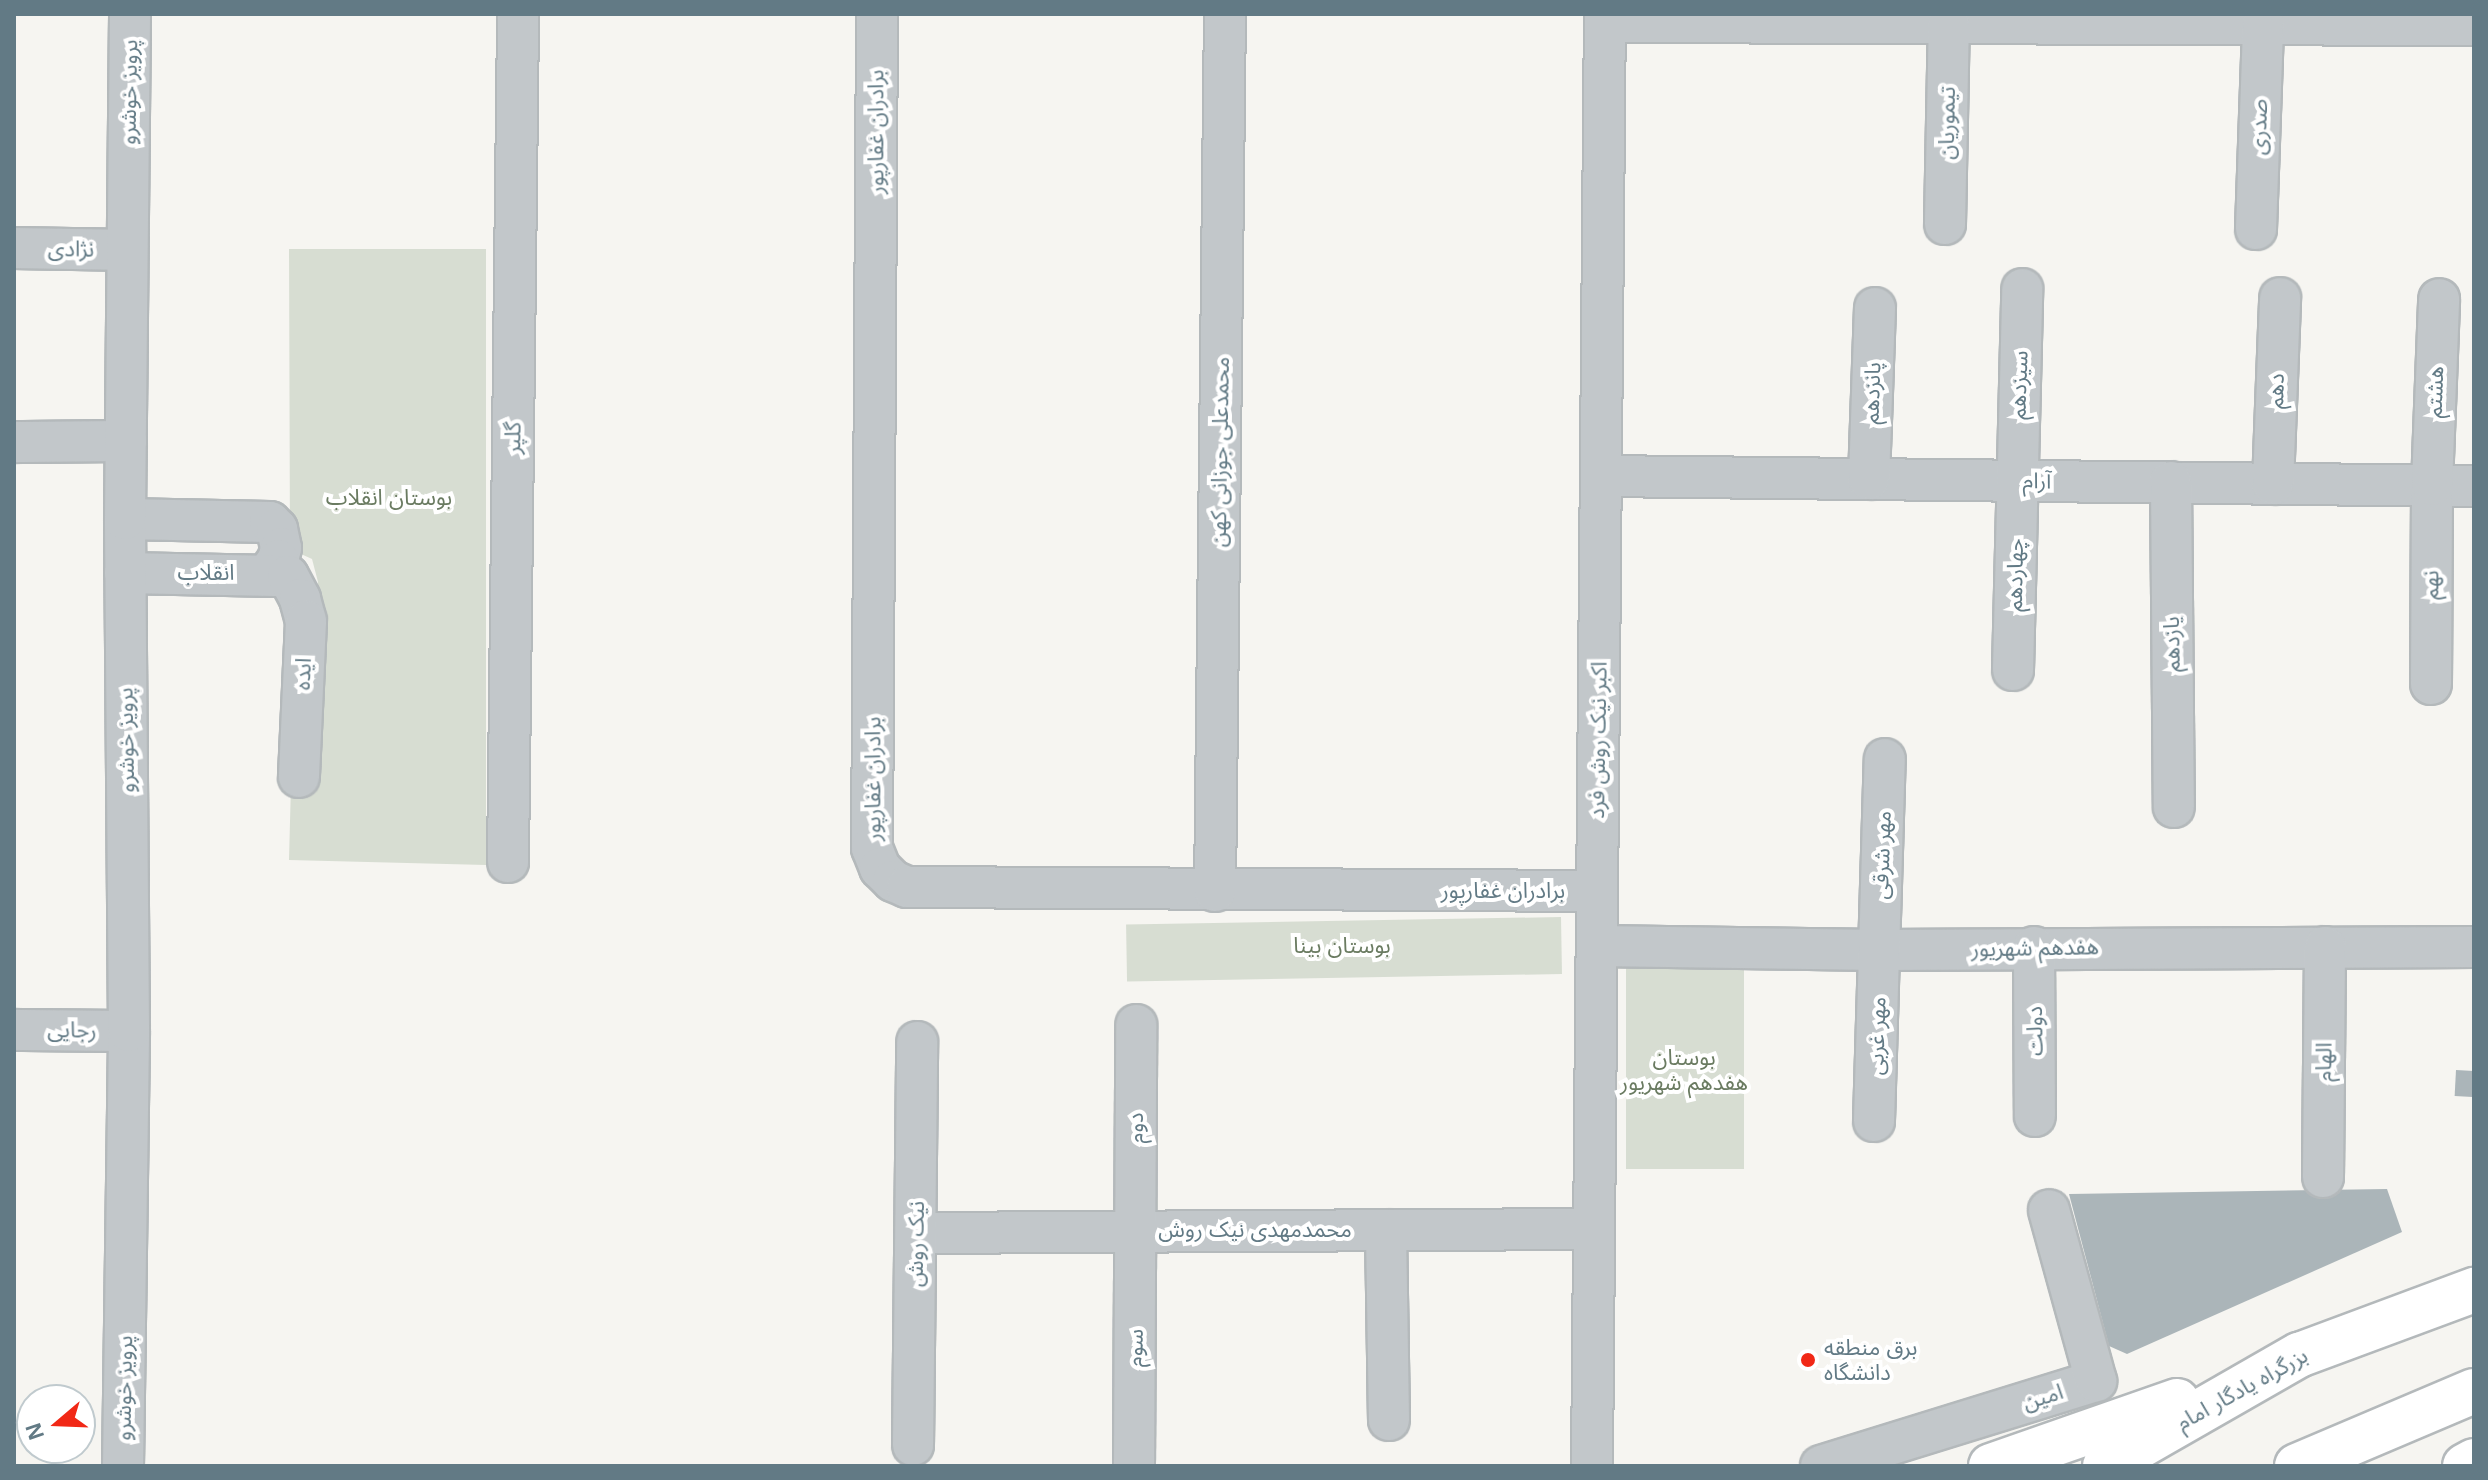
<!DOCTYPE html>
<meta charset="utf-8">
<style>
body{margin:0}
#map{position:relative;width:2488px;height:1480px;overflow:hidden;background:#f6f5f1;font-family:Arial,"Noto Sans Arabic",sans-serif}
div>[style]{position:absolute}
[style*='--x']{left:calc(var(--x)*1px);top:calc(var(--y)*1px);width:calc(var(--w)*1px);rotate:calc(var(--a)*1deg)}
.green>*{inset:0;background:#d7ddd2;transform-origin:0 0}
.building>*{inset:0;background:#abb5b9;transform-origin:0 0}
.roads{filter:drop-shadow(2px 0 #b4b9bb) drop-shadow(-2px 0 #b4b9bb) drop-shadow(0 2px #b4b9bb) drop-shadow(0 -2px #b4b9bb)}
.minor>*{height:40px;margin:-20px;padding:0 20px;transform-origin:20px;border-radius:20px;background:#c2c7ca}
.highway>*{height:44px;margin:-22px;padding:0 22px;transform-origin:22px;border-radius:22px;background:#fff}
.dots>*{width:22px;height:22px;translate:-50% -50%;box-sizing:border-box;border:4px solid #fff;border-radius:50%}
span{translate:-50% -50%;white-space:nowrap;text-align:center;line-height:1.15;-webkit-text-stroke:8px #fff;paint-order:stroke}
.street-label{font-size:22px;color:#627a85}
.park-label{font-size:22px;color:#6a7b61}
.poi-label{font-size:22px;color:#627a85}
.left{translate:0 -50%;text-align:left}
.frame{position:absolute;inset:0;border:16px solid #627a85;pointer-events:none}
.north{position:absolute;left:16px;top:1384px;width:80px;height:80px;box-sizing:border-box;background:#fff;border:2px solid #c0cace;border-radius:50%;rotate:251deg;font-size:22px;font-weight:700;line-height:32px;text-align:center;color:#627a85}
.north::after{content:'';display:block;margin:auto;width:28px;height:36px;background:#f12816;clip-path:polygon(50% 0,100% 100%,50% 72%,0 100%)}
</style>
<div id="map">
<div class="green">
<i style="clip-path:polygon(289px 249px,486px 249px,486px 865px,289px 860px,291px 783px,311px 782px,318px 582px,312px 559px,290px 549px)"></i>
<i style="left:1561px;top:917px;width:57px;height:435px;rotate:89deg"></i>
<i style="left:1626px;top:968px;width:118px;height:201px"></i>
</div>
<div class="building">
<i style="left:2456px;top:1070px;width:18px;height:26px;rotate:3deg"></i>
<i style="clip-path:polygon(2387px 1189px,2402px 1232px,2127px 1354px,2109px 1346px,2069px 1194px)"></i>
</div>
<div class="roads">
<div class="minor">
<i style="--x:877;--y:14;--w:834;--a:90.34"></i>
<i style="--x:872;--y:848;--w:22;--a:68"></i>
<i style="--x:880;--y:868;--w:18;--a:45"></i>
<i style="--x:893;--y:881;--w:15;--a:23"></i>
<i style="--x:907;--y:887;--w:690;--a:0.33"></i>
<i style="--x:1605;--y:22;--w:869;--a:0.2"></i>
<i style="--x:1945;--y:224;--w:201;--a:-88.9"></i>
<i style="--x:2256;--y:229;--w:205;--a:-88"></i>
<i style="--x:14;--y:248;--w:113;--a:1"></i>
<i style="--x:14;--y:442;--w:112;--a:-0.5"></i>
<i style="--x:1601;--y:476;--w:873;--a:0.66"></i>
<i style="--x:1869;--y:479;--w:171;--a:-88"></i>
<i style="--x:2171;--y:482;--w:325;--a:89.5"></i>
<i style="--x:2273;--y:484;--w:186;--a:-87.8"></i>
<i style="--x:125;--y:519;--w:145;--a:1.2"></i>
<i style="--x:270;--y:522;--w:10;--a:45"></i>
<i style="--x:277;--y:529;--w:19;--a:78"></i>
<i style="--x:281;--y:548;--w:12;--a:104"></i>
<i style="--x:278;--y:560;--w:17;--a:126"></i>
<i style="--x:125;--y:573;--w:163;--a:1.1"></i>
<i style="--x:288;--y:576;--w:26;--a:62"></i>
<i style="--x:300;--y:599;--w:23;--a:75"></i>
<i style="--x:306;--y:621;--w:156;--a:92.6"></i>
<i style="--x:2013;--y:670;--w:381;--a:-88.6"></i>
<i style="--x:2431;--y:684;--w:199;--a:-89.7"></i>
<i style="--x:2432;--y:485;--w:186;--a:-87.8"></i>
<i style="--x:508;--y:862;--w:848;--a:-89.32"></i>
<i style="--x:1215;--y:891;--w:877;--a:-89.35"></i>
<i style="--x:1597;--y:946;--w:282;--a:0.8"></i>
<i style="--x:1879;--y:950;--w:595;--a:-0.29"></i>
<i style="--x:2034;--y:947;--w:169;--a:89.7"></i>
<i style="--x:14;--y:1030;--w:115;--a:0.5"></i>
<i style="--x:1874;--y:1121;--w:362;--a:-88.3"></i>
<i style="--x:2323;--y:1177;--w:230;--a:-89.5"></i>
<i style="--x:1386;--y:1230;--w:190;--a:89.1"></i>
<i style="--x:916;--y:1233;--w:678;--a:-0.34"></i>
<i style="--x:913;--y:1445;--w:403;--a:-89.4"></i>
<i style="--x:123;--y:1466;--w:435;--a:-89.2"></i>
<i style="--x:129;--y:1031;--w:512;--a:-90.45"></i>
<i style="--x:125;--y:519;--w:505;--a:-89.43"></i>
<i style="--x:1134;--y:1466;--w:441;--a:-89.7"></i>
<i style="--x:1592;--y:1466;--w:1452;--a:-89.49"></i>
<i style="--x:1821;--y:1466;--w:288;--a:-17.2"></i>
<i style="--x:2096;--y:1381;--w:177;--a:-105.4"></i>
</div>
<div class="highway">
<i style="--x:1991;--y:1466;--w:197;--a:-19.3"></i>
<i style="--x:2105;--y:1466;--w:224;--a:-29.8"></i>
<i style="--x:2299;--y:1355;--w:187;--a:-20.4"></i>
<i style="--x:2297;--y:1466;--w:192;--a:-23"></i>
<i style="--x:2465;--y:1466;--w:10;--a:-29"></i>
</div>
</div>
<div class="dots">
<i style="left:1808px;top:1360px;background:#f12816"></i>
</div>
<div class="street-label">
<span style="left:129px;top:92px;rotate:-89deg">پرویز خوشرو</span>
<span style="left:1947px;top:123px;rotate:-89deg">تیموریان</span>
<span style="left:2259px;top:127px;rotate:-88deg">صدری</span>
<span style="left:876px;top:132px;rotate:-90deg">برادران غفارپور</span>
<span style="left:71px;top:249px;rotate:1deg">نژادی</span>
<span style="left:2019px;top:385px;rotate:-88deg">سیزدهم</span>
<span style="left:2276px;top:391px;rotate:-88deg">دهم</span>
<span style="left:2435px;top:392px;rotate:-88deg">هشتم</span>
<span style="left:1872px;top:393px;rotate:-88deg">پانزدهم</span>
<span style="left:513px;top:438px;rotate:-89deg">گلپر</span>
<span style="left:1220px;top:452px;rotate:-89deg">محمدعلی جوزانی کهن</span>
<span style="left:2037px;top:481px;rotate:1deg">آرام</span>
<span style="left:206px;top:573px">انقلاب</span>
<span style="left:2015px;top:575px;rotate:-89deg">چهاردهم</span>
<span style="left:2431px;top:585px;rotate:-90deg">نهم</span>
<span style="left:2172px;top:644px;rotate:-91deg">یازدهم</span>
<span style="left:303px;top:674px;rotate:-87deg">ایده</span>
<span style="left:126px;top:740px;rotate:-91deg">پرویز خوشرو</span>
<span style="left:1598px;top:740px;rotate:-89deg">اکبر نیک روش فرد</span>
<span style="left:873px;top:779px;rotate:-90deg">برادران غفارپور</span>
<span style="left:1882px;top:855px;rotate:-88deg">مهر شرقی</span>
<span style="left:1503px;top:891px">برادران غفارپور</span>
<span style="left:2035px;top:948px;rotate:-1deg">هفدهم شهریور</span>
<span style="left:72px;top:1030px;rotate:1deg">رجایی</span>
<span style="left:2035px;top:1031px;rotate:-91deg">دولت</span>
<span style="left:1877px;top:1036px;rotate:-88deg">مهر غربی</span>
<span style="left:2324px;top:1062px;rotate:-89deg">الهام</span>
<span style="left:1136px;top:1128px;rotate:-90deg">دوم</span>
<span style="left:1255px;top:1230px">محمدمهدی نیک روش</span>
<span style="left:916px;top:1244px;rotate:-89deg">نیک روش</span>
<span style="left:1135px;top:1348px;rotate:-89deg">سوم</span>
<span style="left:124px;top:1388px;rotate:-89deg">پرویز خوشرو</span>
<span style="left:2242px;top:1389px;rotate:-29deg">بزرگراه یادگار امام</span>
<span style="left:2043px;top:1397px;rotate:-17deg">امین</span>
</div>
<div class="park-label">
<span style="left:389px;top:498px">بوستان انقلاب</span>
<span style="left:1342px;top:946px">بوستان بینا</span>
<span style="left:1684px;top:1070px">بوستان<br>هفدهم شهریور</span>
</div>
<div class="poi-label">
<span class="left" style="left:1824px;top:1360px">برق منطقه<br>دانشگاه</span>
</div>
<div class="frame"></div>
<div class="north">N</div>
</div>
